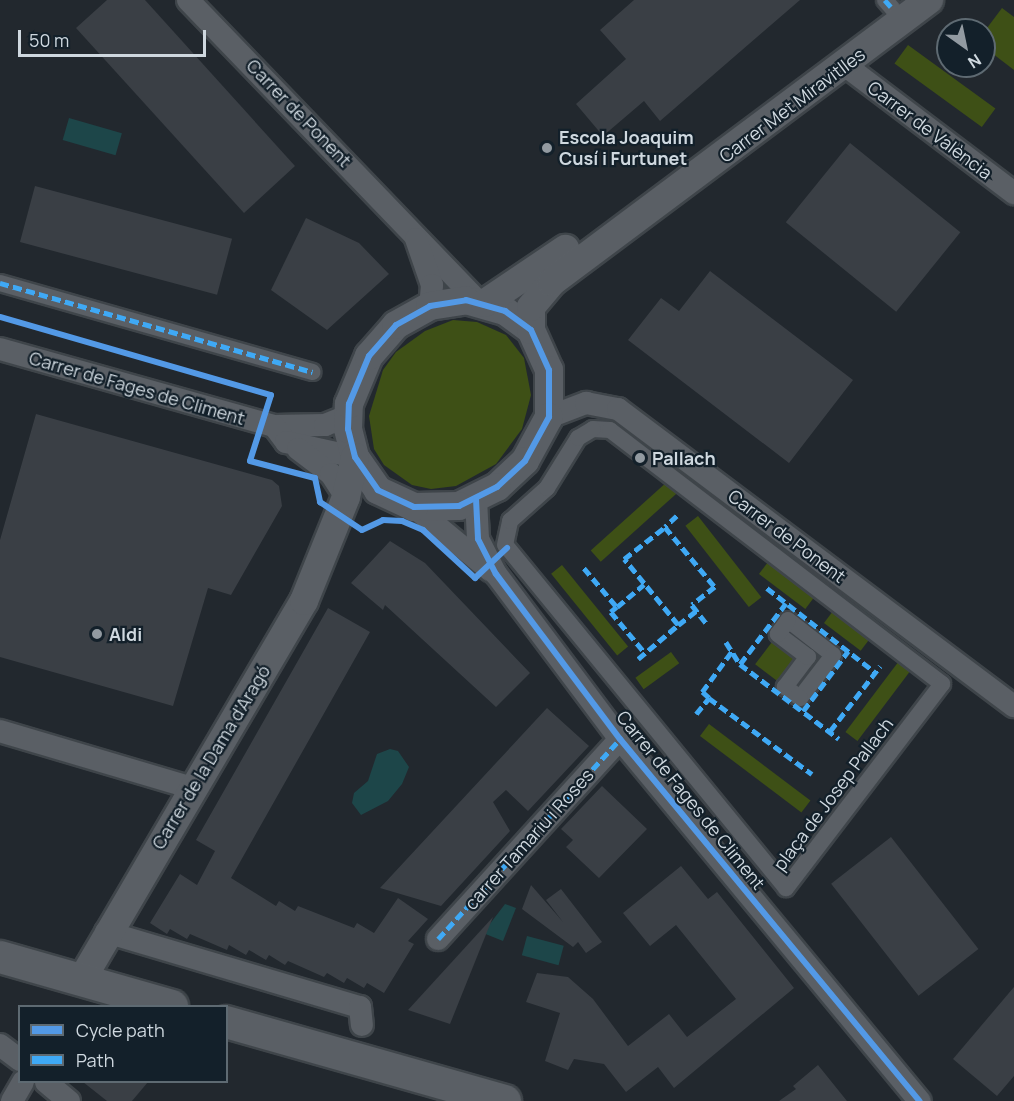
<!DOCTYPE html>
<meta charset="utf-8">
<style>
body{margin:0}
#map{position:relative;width:1014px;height:1101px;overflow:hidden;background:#22282e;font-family:Manrope,sans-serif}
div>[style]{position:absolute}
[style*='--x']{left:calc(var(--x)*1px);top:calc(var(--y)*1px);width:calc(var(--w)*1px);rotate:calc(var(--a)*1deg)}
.green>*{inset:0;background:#3e5016;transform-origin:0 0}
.water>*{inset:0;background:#1d4649;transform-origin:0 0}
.building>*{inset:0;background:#3a3f45;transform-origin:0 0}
.roads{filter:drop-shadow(2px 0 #3f454a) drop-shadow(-2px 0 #3f454a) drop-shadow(0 2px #3f454a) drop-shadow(0 -2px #3f454a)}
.pedestrian>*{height:16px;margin:-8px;padding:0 8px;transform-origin:8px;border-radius:8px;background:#5a5f65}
.minor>*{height:22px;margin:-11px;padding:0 11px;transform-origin:11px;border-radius:11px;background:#5a5f65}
.tertiary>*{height:28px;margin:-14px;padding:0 14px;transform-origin:14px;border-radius:14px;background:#5a5f65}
.secondary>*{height:32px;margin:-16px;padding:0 16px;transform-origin:16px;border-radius:16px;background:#5a5f65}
.quiet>*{height:4.5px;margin-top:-2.25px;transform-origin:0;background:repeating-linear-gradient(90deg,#3fa9f5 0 9px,transparent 0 13.5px)}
.cycleway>*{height:6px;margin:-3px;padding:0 3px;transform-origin:3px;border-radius:3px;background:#5399e6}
.dots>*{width:16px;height:16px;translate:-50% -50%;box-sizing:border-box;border:3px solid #13202a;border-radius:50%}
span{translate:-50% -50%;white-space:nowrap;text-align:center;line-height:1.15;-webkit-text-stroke:4.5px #13202a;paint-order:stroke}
.street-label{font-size:18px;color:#cfd8df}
.poi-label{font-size:18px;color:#cfd8df;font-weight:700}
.left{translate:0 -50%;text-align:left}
.legend{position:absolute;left:18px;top:1005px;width:210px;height:78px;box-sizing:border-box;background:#13202a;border:2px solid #5e6a72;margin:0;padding:8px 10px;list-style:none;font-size:18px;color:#cfd8df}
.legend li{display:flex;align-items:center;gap:12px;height:30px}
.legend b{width:30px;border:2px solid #5e6a72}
.north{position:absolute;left:936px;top:18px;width:60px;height:60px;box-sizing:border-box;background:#13202a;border:2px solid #5e6a72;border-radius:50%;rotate:147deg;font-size:16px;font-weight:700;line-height:24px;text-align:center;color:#cfd8df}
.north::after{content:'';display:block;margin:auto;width:21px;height:27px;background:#929aa1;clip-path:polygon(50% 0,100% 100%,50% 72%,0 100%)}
.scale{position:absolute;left:18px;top:30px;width:188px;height:27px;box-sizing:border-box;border:3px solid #cfd8df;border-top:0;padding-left:8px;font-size:18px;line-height:21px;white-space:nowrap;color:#cfd8df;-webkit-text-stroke:4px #13202a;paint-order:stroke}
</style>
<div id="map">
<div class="green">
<i style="clip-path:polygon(1002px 8px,1014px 17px,1014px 70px,984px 47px,984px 32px)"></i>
<i style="left:908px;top:45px;width:108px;height:23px;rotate:36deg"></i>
<i style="clip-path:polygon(453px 320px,477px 322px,506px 335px,524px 358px,531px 395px,522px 429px,496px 464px,456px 486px,431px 489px,412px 485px,384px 465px,374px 449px,369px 416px,383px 370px,396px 352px,425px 331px)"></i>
<i style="left:668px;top:481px;width:15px;height:104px;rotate:48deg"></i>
<i style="left:698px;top:516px;width:103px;height:16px;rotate:52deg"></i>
<i style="left:768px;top:562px;width:58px;height:15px;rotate:37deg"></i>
<i style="left:562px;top:565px;width:105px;height:14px;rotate:51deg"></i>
<i style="left:833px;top:611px;width:46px;height:15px;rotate:37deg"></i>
<i style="left:778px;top:634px;width:38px;height:38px;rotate:37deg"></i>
<i style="left:671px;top:652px;width:14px;height:44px;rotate:54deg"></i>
<i style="left:899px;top:661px;width:15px;height:89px;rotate:37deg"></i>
<i style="left:709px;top:724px;width:127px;height:15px;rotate:37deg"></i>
</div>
<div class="water">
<i style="left:69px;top:118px;width:55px;height:23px;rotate:16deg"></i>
<i style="clip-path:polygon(390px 749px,398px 751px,409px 767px,402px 784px,388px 801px,361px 815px,352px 803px,354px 793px,368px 781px,377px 754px)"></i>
<i style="clip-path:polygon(505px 904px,516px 908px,503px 941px,483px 933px)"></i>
<i style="left:527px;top:936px;width:38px;height:20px;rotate:15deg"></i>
</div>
<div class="building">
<i style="clip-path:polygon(107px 0,145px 0,295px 166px,244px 213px,76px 28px)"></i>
<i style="clip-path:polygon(634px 0,800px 0,660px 121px,644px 101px,603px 136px,576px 104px,626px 59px,600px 30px)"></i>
<i style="left:850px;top:143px;width:142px;height:102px;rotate:39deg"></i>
<i style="left:35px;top:186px;width:204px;height:58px;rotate:15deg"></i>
<i style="clip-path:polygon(306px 218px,359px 243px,389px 274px,327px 330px,271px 290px)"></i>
<i style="clip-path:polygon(710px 271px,853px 380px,789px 463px,628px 340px,661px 298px,679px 311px)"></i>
<i style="clip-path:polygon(36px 414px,272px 480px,279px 486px,282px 506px,231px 595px,208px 588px,173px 706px,0 657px,0 540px)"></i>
<i style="clip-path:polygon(390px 541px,425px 563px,530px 673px,496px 707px,385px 605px,383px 610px,351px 583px)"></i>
<i style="clip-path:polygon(328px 608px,370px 632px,231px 878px,276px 906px,279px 901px,295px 911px,298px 906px,354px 928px,357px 923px,374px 933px,398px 898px,428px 919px,408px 941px,414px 944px,384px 993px,367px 983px,364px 988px,347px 978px,344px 983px,327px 973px,324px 977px,288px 961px,285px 965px,269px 955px,266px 960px,249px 950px,246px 955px,229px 945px,227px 950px,190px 934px,187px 939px,170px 929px,167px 934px,150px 923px,180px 874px,197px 885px,215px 851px,196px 840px)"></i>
<i style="clip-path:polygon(547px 708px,589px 746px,528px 811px,506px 790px,493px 802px,510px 831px,441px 906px,380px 888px)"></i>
<i style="clip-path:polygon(602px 786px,647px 829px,599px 878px,566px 847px,573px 840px,561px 829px)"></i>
<i style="left:891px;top:837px;width:142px;height:76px;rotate:52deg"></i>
<i style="clip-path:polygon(681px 866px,708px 899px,717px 892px,794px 988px,674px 1088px,658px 1067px,626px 1092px,604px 1064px,574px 1059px,568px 1070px,545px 1061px,560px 1013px,526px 1002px,537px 973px,568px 977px,593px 999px,628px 1046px,669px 1014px,687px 1037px,736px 999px,676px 925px,650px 946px,623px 913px)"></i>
<i style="clip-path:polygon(531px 885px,563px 922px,546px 900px,561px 889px,602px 942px,586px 953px,578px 942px,573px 947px,522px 909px)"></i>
<i style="clip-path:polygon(493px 917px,450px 1024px,408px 1010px)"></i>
<i style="clip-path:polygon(1014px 987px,1014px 1076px,997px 1096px,953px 1059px)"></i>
<i style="clip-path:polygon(818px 1065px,847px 1101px,779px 1101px,796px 1089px,793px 1086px)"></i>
<i style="clip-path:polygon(83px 1082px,148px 1082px,132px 1101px,107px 1101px)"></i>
</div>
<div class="roads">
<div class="pedestrian">
<i style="--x:885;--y:0;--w:11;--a:49"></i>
<i style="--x:0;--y:283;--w:325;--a:15.9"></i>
<i style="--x:593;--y:429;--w:17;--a:3"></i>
<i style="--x:610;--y:430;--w:418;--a:37.4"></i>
<i style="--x:942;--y:684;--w:257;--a:127.4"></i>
<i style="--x:786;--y:888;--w:443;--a:-129.3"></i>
<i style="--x:505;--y:545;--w:25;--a:-78"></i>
<i style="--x:510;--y:521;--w:50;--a:-41.7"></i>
<i style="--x:547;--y:488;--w:59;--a:-58.2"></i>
<i style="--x:578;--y:438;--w:17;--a:-31"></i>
<i style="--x:788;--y:620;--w:57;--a:37.9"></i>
<i style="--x:833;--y:655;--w:54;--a:127.5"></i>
<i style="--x:800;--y:698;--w:19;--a:-144"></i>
<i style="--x:785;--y:687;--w:38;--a:-53"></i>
<i style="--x:808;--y:657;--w:38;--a:-143"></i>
<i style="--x:778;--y:634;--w:17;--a:-54"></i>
</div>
<div class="minor">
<i style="--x:188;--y:0;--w:418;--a:46.1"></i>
<i style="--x:846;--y:66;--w:211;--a:37.1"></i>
<i style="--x:416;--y:239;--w:49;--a:70.8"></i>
<i style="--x:432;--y:285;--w:21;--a:95"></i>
<i style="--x:0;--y:349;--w:285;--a:15.7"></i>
<i style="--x:274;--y:426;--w:51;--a:-1.1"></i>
<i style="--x:325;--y:425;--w:24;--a:-22"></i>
<i style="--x:549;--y:417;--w:40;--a:-21"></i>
<i style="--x:586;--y:403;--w:33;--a:11"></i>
<i style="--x:618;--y:409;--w:495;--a:36.9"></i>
<i style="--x:274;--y:426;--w:20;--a:53"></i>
<i style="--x:286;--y:442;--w:71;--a:12.3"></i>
<i style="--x:298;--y:449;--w:41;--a:37.1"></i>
<i style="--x:331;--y:474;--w:27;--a:57"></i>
<i style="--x:476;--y:499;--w:40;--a:87.1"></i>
<i style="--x:478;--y:539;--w:39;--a:63"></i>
<i style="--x:496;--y:574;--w:206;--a:53.1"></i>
<i style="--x:620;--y:739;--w:470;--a:50.4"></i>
<i style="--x:414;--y:507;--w:99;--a:39.7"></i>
<i style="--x:0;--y:731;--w:201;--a:16.5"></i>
<i style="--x:106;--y:932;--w:265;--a:16.5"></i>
<i style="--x:360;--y:1007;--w:18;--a:84"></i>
<i style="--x:438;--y:939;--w:270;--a:-47.7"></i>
<i style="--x:0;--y:1045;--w:25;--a:37"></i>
<i style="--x:46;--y:1082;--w:30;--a:40"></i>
<i style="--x:12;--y:1101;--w:22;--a:-60"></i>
</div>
<div class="tertiary">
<i style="--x:466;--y:300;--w:41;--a:15.8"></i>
<i style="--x:505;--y:311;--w:32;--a:36"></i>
<i style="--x:531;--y:330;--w:44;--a:65.8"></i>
<i style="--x:549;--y:370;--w:47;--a:90"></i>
<i style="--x:549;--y:417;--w:50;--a:118.6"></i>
<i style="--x:525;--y:461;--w:38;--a:137"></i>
<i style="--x:497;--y:487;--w:42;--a:153.4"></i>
<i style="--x:459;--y:506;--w:45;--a:178.7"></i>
<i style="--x:414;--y:507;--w:40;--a:-155"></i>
<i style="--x:378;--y:490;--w:40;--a:-124.9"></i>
<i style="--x:355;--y:457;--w:29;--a:-104"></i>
<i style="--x:348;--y:429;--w:25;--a:-88"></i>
<i style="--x:349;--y:404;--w:52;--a:-67.4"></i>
<i style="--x:369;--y:356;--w:41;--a:-48.9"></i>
<i style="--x:396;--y:325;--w:39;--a:-29"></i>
<i style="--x:430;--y:306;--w:36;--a:-9"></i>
<i style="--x:485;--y:303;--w:97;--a:-34"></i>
<i style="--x:531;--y:330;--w:23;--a:-90"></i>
<i style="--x:531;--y:307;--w:33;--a:-50"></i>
<i style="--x:552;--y:282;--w:471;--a:-36.8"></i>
<i style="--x:81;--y:981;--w:441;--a:-59.6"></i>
<i style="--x:304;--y:601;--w:112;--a:-68"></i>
<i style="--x:346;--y:497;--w:41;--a:-77.3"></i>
</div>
<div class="secondary">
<i style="--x:0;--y:957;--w:179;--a:15.9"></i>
<i style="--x:226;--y:1022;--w:290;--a:15.8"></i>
</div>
</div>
<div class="quiet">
<i style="--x:885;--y:0;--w:11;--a:49"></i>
<i style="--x:0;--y:283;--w:325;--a:15.9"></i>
<i style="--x:677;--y:516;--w:16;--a:137"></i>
<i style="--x:665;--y:527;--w:78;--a:50.2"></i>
<i style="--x:715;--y:587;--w:29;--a:142"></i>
<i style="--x:692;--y:605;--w:23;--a:52"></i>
<i style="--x:584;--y:568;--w:51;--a:49.8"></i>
<i style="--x:617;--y:607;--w:35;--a:-40"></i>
<i style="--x:767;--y:588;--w:137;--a:37.9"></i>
<i style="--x:617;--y:607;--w:8;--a:140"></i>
<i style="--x:611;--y:612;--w:53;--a:50.3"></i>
<i style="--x:678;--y:625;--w:23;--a:-38"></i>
<i style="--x:726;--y:642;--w:26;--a:58"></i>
<i style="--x:740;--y:664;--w:124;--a:37.1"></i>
<i style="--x:638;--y:659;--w:52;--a:-40.4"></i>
<i style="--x:678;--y:625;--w:85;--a:-129.3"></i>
<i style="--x:624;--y:559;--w:52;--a:-38"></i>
<i style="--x:740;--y:664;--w:76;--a:-53"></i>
<i style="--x:709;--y:698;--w:9;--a:-139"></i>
<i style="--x:702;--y:692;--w:51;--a:-53.8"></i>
<i style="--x:803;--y:711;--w:75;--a:-53.1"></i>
<i style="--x:696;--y:714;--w:21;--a:-51"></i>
<i style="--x:709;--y:698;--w:128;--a:36.4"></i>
<i style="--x:830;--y:731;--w:82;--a:-52.4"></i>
<i style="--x:438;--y:939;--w:270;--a:-47.7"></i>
</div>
<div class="cycleway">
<i style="--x:466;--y:300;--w:41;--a:15.8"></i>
<i style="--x:505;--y:311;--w:32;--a:36"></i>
<i style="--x:531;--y:330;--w:44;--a:65.8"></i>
<i style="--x:549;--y:370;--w:47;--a:90"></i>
<i style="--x:549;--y:417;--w:50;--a:118.6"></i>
<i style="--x:525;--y:461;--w:38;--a:137"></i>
<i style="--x:497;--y:487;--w:42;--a:153.4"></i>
<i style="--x:459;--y:506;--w:45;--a:178.7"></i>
<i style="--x:414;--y:507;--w:40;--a:-155"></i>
<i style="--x:378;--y:490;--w:40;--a:-124.9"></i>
<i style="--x:355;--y:457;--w:29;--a:-104"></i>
<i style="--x:348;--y:429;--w:25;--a:-88"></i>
<i style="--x:349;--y:404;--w:52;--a:-67.4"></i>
<i style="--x:369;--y:356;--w:41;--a:-48.9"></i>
<i style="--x:396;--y:325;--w:39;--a:-29"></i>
<i style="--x:430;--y:306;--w:36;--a:-9"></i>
<i style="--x:0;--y:317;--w:282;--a:16.1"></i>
<i style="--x:271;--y:395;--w:69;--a:107.7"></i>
<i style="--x:250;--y:461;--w:67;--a:14.7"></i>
<i style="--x:315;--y:478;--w:25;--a:78"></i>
<i style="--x:320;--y:502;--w:50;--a:33.7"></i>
<i style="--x:362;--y:530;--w:23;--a:-25"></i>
<i style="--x:383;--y:520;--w:19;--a:3"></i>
<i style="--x:402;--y:521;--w:23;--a:23"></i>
<i style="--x:423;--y:530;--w:71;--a:42.7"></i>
<i style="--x:475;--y:578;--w:44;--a:-43.2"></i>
<i style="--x:476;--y:499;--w:40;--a:87.1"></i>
<i style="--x:478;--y:539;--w:39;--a:63"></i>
<i style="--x:496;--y:574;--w:206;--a:53.1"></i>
<i style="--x:620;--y:739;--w:470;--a:50.4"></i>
</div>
<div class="dots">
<i style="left:547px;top:148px;background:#929aa1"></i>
<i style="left:640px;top:458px;background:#929aa1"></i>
<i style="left:97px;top:634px;background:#929aa1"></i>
</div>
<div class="street-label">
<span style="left:792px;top:105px;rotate:-37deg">Carrer Met Miravitlles</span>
<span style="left:299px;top:113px;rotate:46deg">Carrer de Ponent</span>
<span style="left:930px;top:130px;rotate:37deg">Carrer de València</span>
<span style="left:137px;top:388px;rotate:16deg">Carrer de Fages de Climent</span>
<span style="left:787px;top:536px;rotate:37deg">Carrer de Ponent</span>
<span style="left:211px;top:757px;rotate:-59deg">Carrer de la Dama d'Aragó</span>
<span style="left:833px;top:794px;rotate:-53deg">plaça de Josep Pallach</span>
<span style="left:691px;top:800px;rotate:51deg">Carrer de Fages de Climent</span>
<span style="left:529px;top:839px;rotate:-48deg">carrer Tamariu i Roses</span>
</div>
<div class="poi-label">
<span class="left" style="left:559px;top:148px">Escola Joaquim<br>Cusí i Furtunet</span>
<span class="left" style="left:652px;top:458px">Pallach</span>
<span class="left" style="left:109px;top:634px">Aldi</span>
</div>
<ul class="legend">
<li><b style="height:8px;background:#5399e6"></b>Cycle path</li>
<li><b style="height:8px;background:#3fa9f5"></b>Path</li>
</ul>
<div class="north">N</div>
<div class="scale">50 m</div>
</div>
